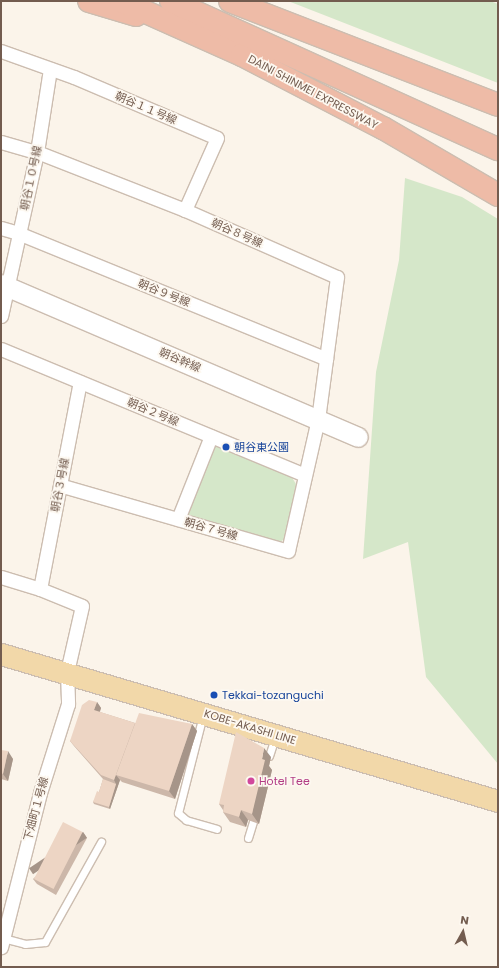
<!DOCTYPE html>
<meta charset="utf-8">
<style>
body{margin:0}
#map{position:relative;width:499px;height:968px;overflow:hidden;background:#fbf4ea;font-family:Poppins,"Noto Sans JP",sans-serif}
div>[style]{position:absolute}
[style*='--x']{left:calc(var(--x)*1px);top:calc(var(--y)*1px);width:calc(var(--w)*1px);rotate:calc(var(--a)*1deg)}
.green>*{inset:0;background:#d5e7c9}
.roads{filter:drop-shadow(1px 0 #ccbdb0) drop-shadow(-1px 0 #ccbdb0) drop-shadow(0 1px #ccbdb0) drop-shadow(0 -1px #ccbdb0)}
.lane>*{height:7px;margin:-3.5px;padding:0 3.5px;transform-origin:3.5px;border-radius:3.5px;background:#fff}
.street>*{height:13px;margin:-6.5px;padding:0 6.5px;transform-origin:6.5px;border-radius:6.5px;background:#fff}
.secondary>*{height:19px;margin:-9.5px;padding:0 9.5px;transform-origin:9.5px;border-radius:9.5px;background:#fff}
.primary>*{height:21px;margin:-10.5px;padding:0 10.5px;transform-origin:10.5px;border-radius:10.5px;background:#f2d8a9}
.highway>*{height:22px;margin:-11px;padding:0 11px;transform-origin:11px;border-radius:11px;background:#eebba7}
.wall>*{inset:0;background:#ccb7a9}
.shaded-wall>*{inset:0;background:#a69589;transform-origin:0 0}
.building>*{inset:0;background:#edd5c4;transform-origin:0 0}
.dots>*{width:11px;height:11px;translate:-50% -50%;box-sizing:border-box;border:2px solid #fdf8f0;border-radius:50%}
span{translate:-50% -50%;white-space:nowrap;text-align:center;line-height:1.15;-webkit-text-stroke:3.5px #fdf8f0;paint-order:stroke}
.street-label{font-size:11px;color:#735c4f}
.transit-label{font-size:11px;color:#164399}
.left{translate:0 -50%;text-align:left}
.hotel-label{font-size:11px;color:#b23c85}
.frame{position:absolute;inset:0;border:2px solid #735c4f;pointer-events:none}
.north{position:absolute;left:443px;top:912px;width:40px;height:40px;-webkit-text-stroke:3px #fdf8f0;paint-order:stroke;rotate:8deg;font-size:11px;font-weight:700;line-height:16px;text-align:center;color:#735c4f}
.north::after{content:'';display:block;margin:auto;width:14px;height:18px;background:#735c4f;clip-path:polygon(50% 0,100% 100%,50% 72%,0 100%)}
</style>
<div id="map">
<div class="green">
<i style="clip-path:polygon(288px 1px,490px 1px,498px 4px,498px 83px)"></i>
<i style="clip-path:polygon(405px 178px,462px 197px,498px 219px,498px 764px,426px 677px,408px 542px,363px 559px,376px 372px,399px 260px)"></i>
<i style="clip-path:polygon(213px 444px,291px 476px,296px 484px,285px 539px,276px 544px,184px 515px)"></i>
</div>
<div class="roads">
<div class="lane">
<i style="--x:203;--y:715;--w:101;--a:104.3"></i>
<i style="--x:178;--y:813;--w:11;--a:41"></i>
<i style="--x:186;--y:820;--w:32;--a:16"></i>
<i style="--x:269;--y:756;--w:20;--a:-72"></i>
<i style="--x:248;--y:838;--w:17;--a:-73"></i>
<i style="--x:3;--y:938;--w:23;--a:15"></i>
<i style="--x:25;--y:944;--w:20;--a:-6"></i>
<i style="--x:45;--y:942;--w:115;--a:-60.8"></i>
</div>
<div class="street">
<i style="--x:1;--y:51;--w:77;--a:19.6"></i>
<i style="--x:74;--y:77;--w:155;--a:23.1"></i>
<i style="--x:217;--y:138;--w:79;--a:114"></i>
<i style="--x:1;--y:142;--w:37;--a:16"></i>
<i style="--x:37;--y:152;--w:159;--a:21.4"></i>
<i style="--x:185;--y:210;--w:166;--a:23.8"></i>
<i style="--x:337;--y:277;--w:143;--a:97.6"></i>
<i style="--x:318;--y:419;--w:135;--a:102.8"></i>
<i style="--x:288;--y:551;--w:237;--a:-163.9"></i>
<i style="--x:1;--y:228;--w:18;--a:16"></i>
<i style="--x:18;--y:233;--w:333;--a:22.2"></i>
<i style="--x:1;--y:316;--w:168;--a:-77.6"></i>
<i style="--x:37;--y:152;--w:84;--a:-81.1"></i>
<i style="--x:1;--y:349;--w:329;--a:22.5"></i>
<i style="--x:178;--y:519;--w:89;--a:-68.3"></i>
<i style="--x:1;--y:577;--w:41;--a:17.1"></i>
<i style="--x:40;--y:589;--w:45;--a:22"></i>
<i style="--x:82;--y:606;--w:68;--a:102.8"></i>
<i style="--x:67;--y:672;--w:32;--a:88"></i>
<i style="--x:68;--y:704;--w:93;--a:107.5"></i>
<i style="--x:40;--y:793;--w:159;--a:104.2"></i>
<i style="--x:40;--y:589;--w:211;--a:-79.1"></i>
</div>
<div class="secondary">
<i style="--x:1;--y:284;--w:388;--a:23.2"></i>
</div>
<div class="primary">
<i style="--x:1;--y:654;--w:518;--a:16.48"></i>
</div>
<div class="highway">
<i style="--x:89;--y:1;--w:49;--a:16.6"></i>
<i style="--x:121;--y:1;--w:133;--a:24.1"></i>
<i style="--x:242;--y:55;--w:159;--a:27.4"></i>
<i style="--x:383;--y:128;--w:133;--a:30.2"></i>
<i style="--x:171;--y:1;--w:359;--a:24.4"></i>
<i style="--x:230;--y:1;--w:287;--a:21.2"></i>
</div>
</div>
<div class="wall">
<i style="clip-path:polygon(97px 702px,101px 708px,100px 712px,135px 723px,192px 724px,197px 731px,175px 799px,122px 782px,120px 780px,110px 809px,94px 804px,93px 802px,99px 792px,103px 779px,74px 746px,70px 741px)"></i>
<i style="clip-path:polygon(1px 750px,13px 759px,8px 781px,1px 779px)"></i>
<i style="clip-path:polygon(271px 757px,269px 766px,272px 770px,259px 824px,248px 820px,246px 827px,230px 822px,223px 812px,223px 810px,219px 804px)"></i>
<i style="clip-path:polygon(83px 832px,87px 838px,56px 895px,37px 884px,33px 879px)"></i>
</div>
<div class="shaded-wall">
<i style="clip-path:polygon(97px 702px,101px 708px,98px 716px,94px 710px)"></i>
<i style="clip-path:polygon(135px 723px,116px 775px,120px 780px,110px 809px,109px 807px,116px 784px,114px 780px)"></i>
<i style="clip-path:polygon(192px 724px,197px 731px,175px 799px,169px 791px)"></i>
<i style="clip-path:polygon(264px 748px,271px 757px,269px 766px,272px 770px,259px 824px,252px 814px)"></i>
<i style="clip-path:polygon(8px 751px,13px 759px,8px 781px,3px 774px)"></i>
<i style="clip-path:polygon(241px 810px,248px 820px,246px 827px,239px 817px)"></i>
<i style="left:83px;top:832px;width:7px;height:65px;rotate:56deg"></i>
</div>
<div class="building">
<i style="clip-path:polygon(89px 700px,97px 702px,94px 710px,135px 723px,114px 780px,101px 775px,70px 741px,82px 705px)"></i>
<i style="clip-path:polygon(139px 713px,192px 724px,169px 791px,116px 775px)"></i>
<i style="clip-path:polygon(236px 732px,264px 748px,262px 759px,265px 760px,252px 814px,241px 810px,239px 817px,223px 812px,224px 805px,219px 804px)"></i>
<i style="clip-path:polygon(1px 750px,8px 751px,3px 774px,1px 773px)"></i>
<i style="clip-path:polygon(103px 779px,116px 784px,109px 807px,93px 802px,97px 791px,99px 792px)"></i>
<i style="left:63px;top:822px;width:22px;height:64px;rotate:27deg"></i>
</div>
<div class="dots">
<i style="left:226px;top:447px;background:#1a4fb4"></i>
<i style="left:214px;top:695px;background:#1a4fb4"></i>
<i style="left:251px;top:781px;background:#d1479c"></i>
</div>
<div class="street-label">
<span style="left:313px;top:92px;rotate:28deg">DAINI SHINMEI EXPRESSWAY</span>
<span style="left:146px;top:108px;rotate:23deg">朝谷１１号線</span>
<span style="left:31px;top:178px;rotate:-78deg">朝谷１０号線</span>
<span style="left:237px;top:233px;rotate:24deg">朝谷８号線</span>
<span style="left:164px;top:293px;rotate:22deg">朝谷９号線</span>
<span style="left:180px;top:360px;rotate:23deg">朝谷幹線</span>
<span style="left:153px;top:412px;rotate:23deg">朝谷２号線</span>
<span style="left:60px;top:485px;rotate:-79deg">朝谷３号線</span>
<span style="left:211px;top:529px;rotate:16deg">朝谷７号線</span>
<span style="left:250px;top:727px;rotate:17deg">KOBE-AKASHI LINE</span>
<span style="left:36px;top:809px;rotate:-75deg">下畑町１号線</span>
</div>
<div class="transit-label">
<span class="left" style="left:234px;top:447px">朝谷東公園</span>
<span class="left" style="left:222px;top:695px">Tekkai-tozanguchi</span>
</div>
<div class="hotel-label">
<span class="left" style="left:259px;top:781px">Hotel Tee</span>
</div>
<div class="frame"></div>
<div class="north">N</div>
</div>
